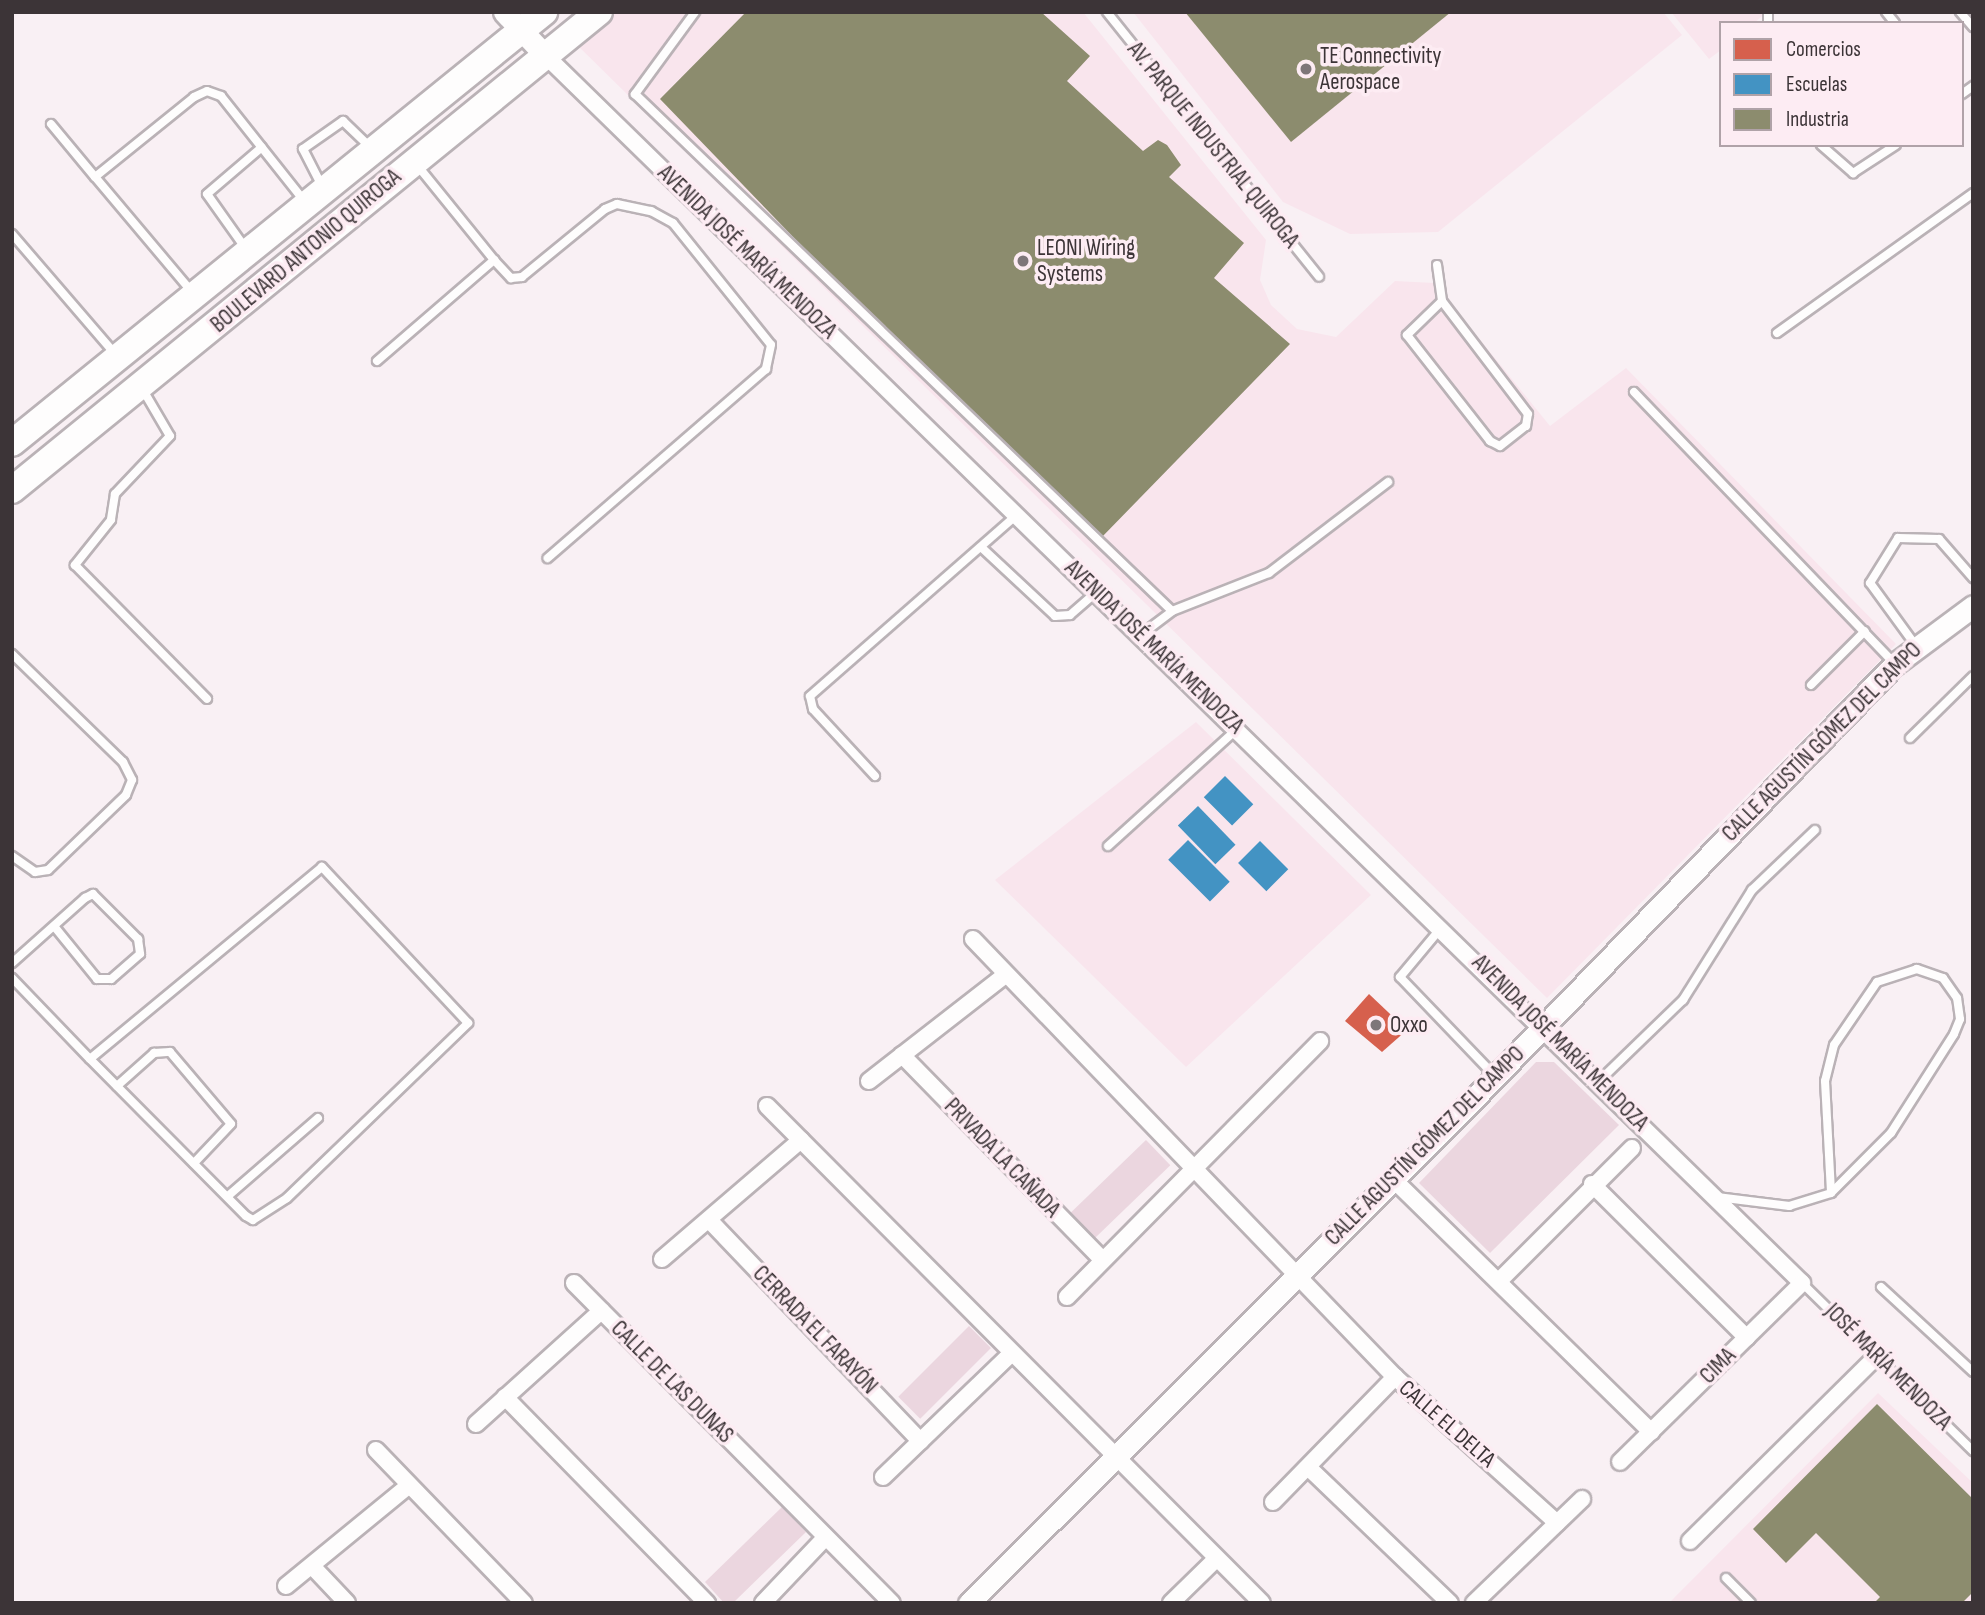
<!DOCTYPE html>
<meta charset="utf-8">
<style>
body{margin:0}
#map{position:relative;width:1985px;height:1615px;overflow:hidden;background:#f9f0f4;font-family:"Sofia Sans Condensed",sans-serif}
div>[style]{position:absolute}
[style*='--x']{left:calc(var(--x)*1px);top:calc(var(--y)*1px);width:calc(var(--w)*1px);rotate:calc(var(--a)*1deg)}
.built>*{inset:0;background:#f9e5ed}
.green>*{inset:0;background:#ebd6df;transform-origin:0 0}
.shops>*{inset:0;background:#d6604d}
.schools>*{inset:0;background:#4393c3;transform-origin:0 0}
.industry>*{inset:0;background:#8c8c6e}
.roads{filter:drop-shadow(2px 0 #bab2b6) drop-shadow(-2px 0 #bab2b6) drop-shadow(0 2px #bab2b6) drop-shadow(0 -2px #bab2b6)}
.service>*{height:8px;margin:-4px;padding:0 4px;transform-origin:4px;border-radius:4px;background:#fefdfd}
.minor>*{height:16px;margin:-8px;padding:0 8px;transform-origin:8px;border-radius:8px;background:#fefdfd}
.tertiary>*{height:21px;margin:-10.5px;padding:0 10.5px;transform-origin:10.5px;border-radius:10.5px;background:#fefdfd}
.primary>*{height:26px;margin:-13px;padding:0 13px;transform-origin:13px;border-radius:13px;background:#fefdfd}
.dots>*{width:19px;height:19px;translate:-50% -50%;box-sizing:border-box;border:4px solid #fdecf3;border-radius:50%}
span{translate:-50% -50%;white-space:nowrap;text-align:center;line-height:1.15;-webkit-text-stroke:7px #fdecf3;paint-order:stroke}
.poi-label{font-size:23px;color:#3c3437}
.left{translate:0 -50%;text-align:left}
.street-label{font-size:23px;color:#3c3437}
.frame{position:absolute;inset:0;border:14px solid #3c3437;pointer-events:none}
.legend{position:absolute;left:1719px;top:21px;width:245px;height:126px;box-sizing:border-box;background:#fdecf3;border:2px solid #b0a2a8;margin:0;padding:9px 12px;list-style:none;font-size:21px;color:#3c3437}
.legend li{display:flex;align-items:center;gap:14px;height:35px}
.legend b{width:35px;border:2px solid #b0a2a8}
</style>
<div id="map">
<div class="built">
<i style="clip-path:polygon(612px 12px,1083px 12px,1266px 240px,1260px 280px,1271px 305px,1297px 329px,1336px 337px,1395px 281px,1434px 283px,1550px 426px,1626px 368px,1896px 644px,1547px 998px,574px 42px)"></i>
<i style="clip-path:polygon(1133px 12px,1663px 12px,1682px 35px,1438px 232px,1350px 234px,1283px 202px)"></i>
<i style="clip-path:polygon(1671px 12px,1767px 12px,1754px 23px,1721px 23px,1721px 50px,1709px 59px)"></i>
<i style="clip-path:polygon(1196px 722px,1371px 895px,1186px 1067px,995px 880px)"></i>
<i style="clip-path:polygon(1878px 1393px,1973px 1483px,1973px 1603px,1669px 1603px)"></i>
</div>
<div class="green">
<i style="clip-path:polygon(1536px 1062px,1554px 1062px,1619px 1125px,1490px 1253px,1419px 1183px)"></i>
<i style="left:1146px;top:1140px;width:35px;height:108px;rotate:46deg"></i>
<i style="left:969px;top:1326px;width:31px;height:100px;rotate:45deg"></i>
<i style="clip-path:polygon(782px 1507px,806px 1532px,733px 1603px,724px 1603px,705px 1582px)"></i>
</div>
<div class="shops">
<i style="clip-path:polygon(1369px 994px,1407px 1030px,1382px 1052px,1345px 1021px)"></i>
</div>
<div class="schools">
<i style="left:1225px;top:776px;width:40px;height:30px;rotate:45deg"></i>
<i style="left:1198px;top:806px;width:54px;height:28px;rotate:46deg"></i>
<i style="left:1188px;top:840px;width:59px;height:28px;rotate:45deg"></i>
<i style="left:1260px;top:841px;width:40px;height:31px;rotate:45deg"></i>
</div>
<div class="industry">
<i style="clip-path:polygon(746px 12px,1041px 12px,1090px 56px,1067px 81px,1143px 151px,1158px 140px,1167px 145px,1181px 165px,1169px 177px,1244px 243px,1214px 278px,1290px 344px,1101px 538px,883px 330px,660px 99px)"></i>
<i style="clip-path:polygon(1185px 12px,1451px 12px,1291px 142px)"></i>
<i style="clip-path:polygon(1877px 1404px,1973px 1499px,1973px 1592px,1962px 1603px,1874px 1603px,1880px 1597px,1816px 1533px,1786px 1563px,1753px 1529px)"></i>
</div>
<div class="roads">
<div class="service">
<i style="--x:695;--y:12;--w:102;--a:126.2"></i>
<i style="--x:635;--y:94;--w:745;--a:43.91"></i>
<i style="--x:1107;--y:12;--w:339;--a:51.3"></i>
<i style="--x:1886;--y:12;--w:14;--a:51"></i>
<i style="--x:1960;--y:12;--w:20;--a:49"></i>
<i style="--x:1768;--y:23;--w:11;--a:-90"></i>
<i style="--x:1962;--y:94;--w:14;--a:-36"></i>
<i style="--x:51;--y:124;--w:69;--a:50.3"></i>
<i style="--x:1821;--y:145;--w:43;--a:41.2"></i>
<i style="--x:1853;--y:173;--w:51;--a:-33.1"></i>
<i style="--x:323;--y:188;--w:44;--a:-117.1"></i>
<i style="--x:303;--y:149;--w:49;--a:-35"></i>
<i style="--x:343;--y:121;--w:37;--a:44"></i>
<i style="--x:12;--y:234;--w:160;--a:49.3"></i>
<i style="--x:246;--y:249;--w:67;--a:-125.3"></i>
<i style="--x:207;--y:194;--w:72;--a:-40.5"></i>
<i style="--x:494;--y:260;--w:25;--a:47"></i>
<i style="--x:511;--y:278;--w:11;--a:-5"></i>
<i style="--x:522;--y:277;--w:107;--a:-39.3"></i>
<i style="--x:605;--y:209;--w:13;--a:-23"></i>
<i style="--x:617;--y:204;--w:35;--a:12"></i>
<i style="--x:651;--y:211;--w:25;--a:29"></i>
<i style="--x:673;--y:223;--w:156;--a:51.2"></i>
<i style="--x:771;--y:345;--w:25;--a:102"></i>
<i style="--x:766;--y:369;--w:289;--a:139.1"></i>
<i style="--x:1437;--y:265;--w:36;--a:82"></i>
<i style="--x:1442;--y:301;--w:49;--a:135.8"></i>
<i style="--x:1407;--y:335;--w:135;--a:51.9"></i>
<i style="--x:1490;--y:441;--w:11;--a:27"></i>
<i style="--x:1500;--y:446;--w:33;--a:-38"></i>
<i style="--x:1526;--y:426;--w:12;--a:-81"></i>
<i style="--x:1528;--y:414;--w:142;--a:-127.3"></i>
<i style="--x:192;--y:292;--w:150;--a:-130.1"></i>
<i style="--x:95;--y:177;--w:127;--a:-38.9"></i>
<i style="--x:194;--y:97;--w:14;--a:-25"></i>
<i style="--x:207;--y:91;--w:15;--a:20"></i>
<i style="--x:221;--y:96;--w:135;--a:51.6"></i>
<i style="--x:1777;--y:333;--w:241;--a:-35.5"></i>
<i style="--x:377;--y:361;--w:155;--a:-40.8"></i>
<i style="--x:494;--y:260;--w:122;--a:-129"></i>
<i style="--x:143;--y:390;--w:53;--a:59.6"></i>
<i style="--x:170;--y:436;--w:80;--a:133.5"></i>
<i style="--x:115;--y:494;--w:26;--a:99"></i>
<i style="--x:111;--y:520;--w:58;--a:128.7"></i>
<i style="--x:75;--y:565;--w:188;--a:45.4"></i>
<i style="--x:1634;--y:392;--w:377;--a:46.2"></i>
<i style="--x:981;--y:547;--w:101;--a:43"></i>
<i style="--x:1055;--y:616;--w:15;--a:-4"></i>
<i style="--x:1070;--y:615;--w:35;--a:-41"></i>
<i style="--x:1142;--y:634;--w:38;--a:-37"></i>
<i style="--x:1172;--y:611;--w:104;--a:-21.4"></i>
<i style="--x:1269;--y:573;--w:150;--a:-37.4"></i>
<i style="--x:1916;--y:646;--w:78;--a:-126.1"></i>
<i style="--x:1870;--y:583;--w:53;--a:-58.1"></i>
<i style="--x:1898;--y:538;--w:41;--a:1.4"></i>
<i style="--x:1939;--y:539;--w:52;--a:48.9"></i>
<i style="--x:12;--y:654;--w:155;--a:44.2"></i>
<i style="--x:123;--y:762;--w:20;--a:63"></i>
<i style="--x:132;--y:780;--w:16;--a:112"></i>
<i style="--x:126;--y:795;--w:108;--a:136.1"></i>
<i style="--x:48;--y:870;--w:13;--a:171"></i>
<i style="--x:35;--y:872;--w:28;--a:-145"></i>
<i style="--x:1811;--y:685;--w:76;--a:-45"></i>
<i style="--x:1910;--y:738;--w:88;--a:-44.5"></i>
<i style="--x:875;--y:776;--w:91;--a:-132.8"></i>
<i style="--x:813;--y:709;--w:13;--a:-103"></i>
<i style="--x:810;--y:696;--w:276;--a:-41.2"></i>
<i style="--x:1108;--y:846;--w:176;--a:-42.2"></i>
<i style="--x:1441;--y:928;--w:64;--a:129.9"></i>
<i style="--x:1400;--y:977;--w:137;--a:46.2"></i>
<i style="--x:12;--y:963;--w:98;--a:-41.7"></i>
<i style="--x:85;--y:898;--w:9;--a:-27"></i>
<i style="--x:93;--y:894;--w:64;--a:45"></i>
<i style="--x:138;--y:939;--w:15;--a:82"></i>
<i style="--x:140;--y:954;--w:38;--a:139"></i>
<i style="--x:111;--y:979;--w:14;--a:180"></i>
<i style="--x:97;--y:979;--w:68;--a:-129.1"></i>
<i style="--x:12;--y:978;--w:112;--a:46.1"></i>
<i style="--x:90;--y:1059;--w:221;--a:45.2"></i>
<i style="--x:246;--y:1216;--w:8;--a:30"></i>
<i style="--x:253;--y:1220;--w:40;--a:-32.9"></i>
<i style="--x:287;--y:1198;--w:252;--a:-44"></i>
<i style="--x:468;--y:1023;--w:214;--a:-133.1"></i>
<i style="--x:322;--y:867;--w:301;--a:140.4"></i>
<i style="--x:1599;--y:1081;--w:117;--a:-44"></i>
<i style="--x:1683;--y:1000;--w:130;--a:-57.9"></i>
<i style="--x:1752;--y:890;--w:87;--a:-43.6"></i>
<i style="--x:117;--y:1086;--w:50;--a:-41.7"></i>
<i style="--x:154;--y:1053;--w:16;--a:-4"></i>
<i style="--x:170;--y:1052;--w:94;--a:49.7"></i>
<i style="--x:231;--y:1124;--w:54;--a:133.5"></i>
<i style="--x:228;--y:1196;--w:119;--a:-40.9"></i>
<i style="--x:1717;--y:1197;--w:73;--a:7.1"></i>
<i style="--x:1789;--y:1206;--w:44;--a:-17.2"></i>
<i style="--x:1831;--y:1193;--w:85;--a:-45"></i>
<i style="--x:1891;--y:1133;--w:117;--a:-57.5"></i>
<i style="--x:1954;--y:1034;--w:16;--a:-68"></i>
<i style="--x:1960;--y:1019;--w:21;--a:-98"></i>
<i style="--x:1957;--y:998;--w:24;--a:-125"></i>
<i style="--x:1943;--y:978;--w:28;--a:-161"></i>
<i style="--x:1917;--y:969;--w:42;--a:162"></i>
<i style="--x:1877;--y:982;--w:76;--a:124.3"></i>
<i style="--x:1834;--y:1045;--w:37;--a:104"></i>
<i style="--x:1825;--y:1081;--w:112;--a:86.9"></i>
<i style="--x:1802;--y:1283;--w:240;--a:44.5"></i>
<i style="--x:1881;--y:1287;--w:125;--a:42.7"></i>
<i style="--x:1726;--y:1578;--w:35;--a:45"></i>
</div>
<div class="minor">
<i style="--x:545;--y:55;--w:1757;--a:44.33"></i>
<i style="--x:1802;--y:1283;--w:255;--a:135.5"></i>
<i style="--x:973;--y:939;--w:608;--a:46.07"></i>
<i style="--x:1395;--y:1377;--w:218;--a:42"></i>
<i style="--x:902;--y:1055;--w:287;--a:45.6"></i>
<i style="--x:869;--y:1081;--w:171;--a:-37.9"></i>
<i style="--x:767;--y:1106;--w:701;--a:45.12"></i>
<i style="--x:1392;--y:1178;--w:363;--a:44.4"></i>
<i style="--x:1592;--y:1184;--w:218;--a:44.8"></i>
<i style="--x:709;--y:1220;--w:306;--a:46.3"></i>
<i style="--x:662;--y:1259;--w:183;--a:-40.6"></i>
<i style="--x:1499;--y:1281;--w:188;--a:-45"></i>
<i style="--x:574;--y:1283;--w:451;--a:45.2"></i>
<i style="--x:1067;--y:1297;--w:360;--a:-45.3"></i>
<i style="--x:505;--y:1397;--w:289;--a:45.6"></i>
<i style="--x:476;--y:1424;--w:169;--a:-42.1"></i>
<i style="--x:376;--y:1450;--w:213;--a:46"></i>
<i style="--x:1309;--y:1468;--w:195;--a:43.8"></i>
<i style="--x:883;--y:1477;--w:178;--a:-43.9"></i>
<i style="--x:1273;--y:1502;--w:175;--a:-45.7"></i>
<i style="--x:1690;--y:1541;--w:263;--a:-44.7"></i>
<i style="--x:312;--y:1566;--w:51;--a:46.6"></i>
<i style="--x:286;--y:1586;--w:158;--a:-39.3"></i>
<i style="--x:763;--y:1603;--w:90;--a:-46.4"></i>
<i style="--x:1171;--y:1603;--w:63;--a:-44.4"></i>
<i style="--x:1474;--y:1603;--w:150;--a:-43.9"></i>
</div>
<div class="tertiary">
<i style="--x:504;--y:12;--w:59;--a:46.4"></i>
<i style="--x:969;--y:1603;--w:687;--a:-44.94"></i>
<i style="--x:1455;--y:1118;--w:632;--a:-45.9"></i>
<i style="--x:1895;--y:664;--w:97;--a:-36.6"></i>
</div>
<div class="primary">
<i style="--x:12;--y:443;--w:685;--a:-39.01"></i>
<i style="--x:12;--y:490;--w:757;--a:-39.16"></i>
</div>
</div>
<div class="dots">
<i style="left:1306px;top:69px;background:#7e7679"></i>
<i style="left:1023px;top:261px;background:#7e7679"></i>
<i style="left:1376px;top:1025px;background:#7e7679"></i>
</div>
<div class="poi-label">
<span class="left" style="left:1320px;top:69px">TE Connectivity<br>Aerospace</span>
<span class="left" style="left:1037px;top:261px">LEONI Wiring<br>Systems</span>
<span class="left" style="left:1390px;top:1025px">Oxxo</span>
</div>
<div class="street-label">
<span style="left:1213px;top:145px;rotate:51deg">AV. PARQUE INDUSTRIAL QUIROGA</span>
<span style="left:306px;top:251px;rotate:-40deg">BOULEVARD ANTONIO QUIROGA</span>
<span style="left:747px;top:252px;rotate:44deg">AVENIDA JOSÉ MARÍA MENDOZA</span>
<span style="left:1154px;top:647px;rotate:44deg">AVENIDA JOSÉ MARÍA MENDOZA</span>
<span style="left:1822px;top:742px;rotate:-45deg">CALLE AGUSTÍN GÓMEZ DEL CAMPO</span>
<span style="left:1560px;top:1043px;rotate:45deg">AVENIDA JOSÉ MARÍA MENDOZA</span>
<span style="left:1425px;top:1146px;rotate:-45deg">CALLE AGUSTÍN GÓMEZ DEL CAMPO</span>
<span style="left:1002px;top:1158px;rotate:46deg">PRIVADA LA CAÑADA</span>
<span style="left:815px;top:1330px;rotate:46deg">CERRADA EL FARAYÓN</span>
<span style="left:1718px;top:1366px;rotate:-45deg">CIMA</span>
<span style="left:1888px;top:1367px;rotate:45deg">JOSÉ MARÍA MENDOZA</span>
<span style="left:672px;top:1382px;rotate:45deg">CALLE DE LAS DUNAS</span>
<span style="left:1447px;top:1424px;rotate:41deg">CALLE EL DELTA</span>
</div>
<div class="frame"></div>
<ul class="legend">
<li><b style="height:19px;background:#d6604d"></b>Comercios</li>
<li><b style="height:19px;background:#4393c3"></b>Escuelas</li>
<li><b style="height:19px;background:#8c8c6e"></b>Industria</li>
</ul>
</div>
